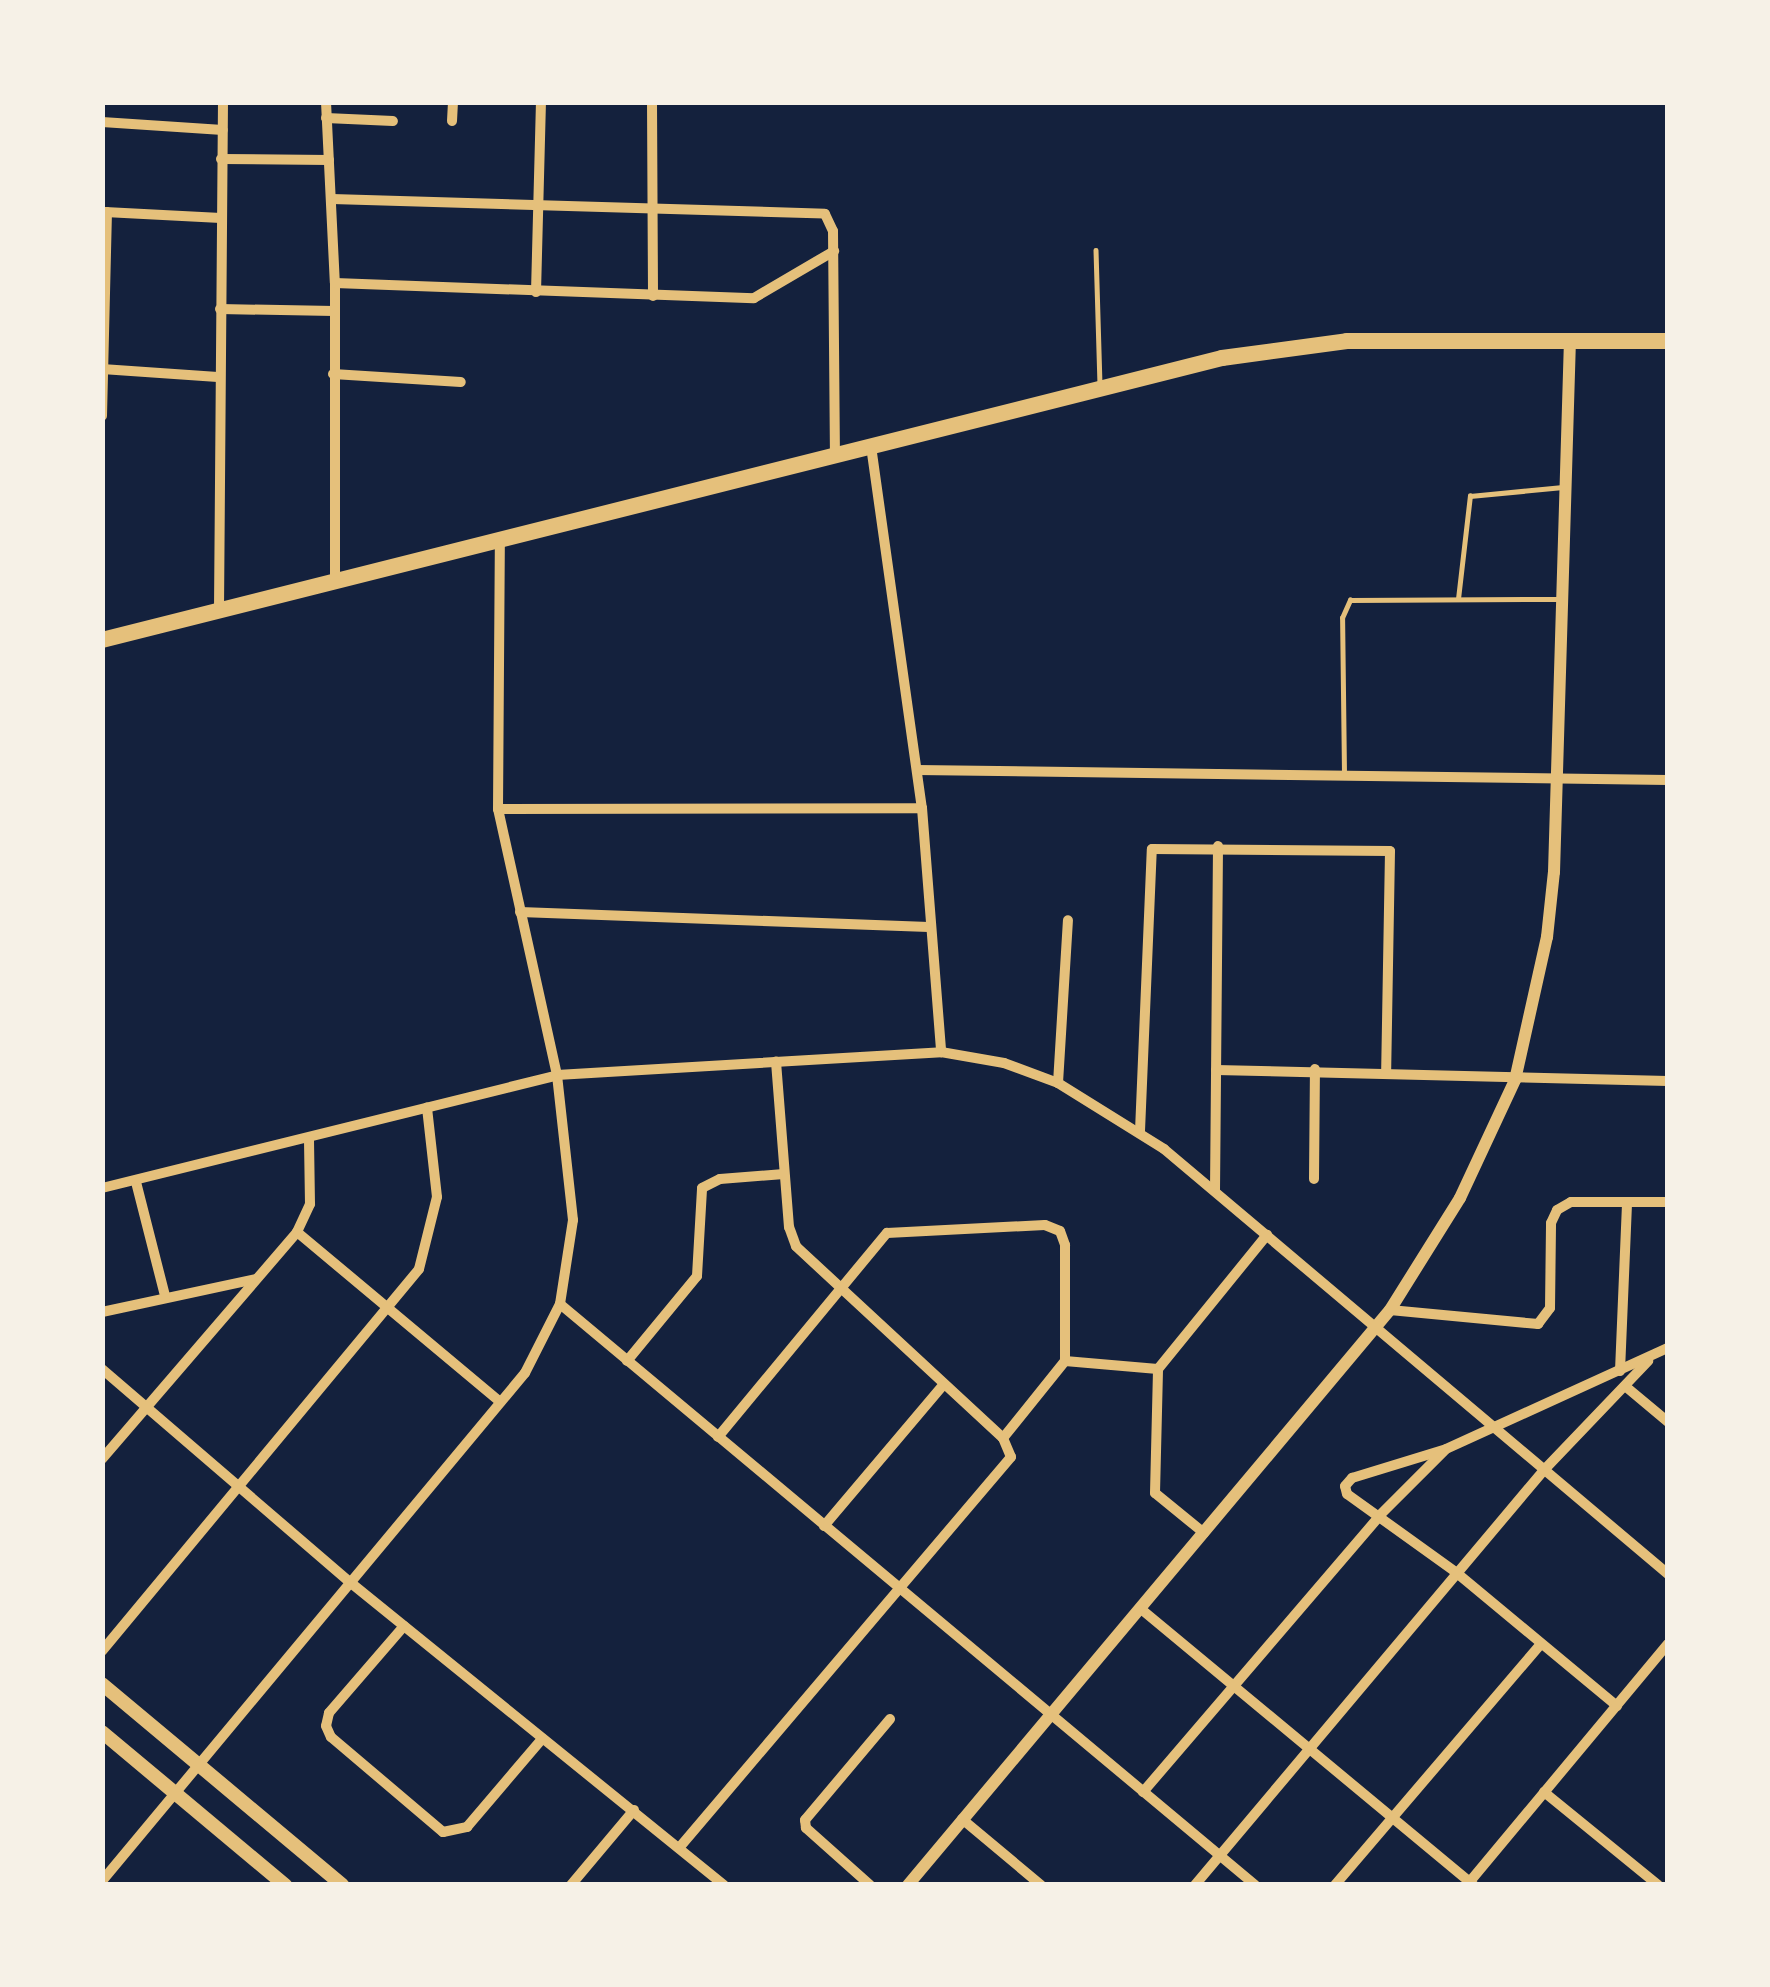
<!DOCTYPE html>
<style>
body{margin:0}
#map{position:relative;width:1770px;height:1987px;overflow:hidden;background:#14213d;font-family:Mulish,sans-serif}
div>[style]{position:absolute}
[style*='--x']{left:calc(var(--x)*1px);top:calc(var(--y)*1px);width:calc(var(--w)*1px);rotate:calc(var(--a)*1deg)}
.service>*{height:4.5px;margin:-2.25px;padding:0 2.25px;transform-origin:2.25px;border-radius:2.25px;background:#e5c07b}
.minor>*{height:10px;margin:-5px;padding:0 5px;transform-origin:5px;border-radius:5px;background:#e5c07b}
.tertiary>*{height:12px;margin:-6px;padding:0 6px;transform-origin:6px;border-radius:6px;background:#e5c07b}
.secondary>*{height:14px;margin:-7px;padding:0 7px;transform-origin:7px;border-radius:7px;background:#e5c07b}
.trunk>*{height:16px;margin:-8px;padding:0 8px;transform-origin:8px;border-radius:8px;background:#e5c07b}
span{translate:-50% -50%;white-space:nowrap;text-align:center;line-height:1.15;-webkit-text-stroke:9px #f6f1e7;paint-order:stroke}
.frame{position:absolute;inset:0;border:105px solid #f6f1e7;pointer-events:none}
</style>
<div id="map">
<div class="service">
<i style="--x:1096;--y:250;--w:132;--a:88.3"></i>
<i style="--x:1458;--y:599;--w:104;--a:-83.4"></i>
<i style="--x:1470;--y:496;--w:93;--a:-5.5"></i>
<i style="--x:1344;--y:774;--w:156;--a:-90.7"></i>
<i style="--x:1342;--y:618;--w:20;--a:-66"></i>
<i style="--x:1350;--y:600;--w:207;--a:-0.3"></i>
</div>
<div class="minor">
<i style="--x:326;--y:102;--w:181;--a:87.2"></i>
<i style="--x:335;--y:283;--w:298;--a:90"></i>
<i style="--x:652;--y:102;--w:194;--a:89.7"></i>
<i style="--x:326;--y:118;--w:67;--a:2.6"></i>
<i style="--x:452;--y:121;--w:19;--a:-87"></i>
<i style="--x:102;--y:122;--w:121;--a:3.8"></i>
<i style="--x:221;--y:159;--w:108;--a:0.5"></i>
<i style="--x:332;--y:199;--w:493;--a:1.7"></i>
<i style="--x:825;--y:214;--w:19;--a:65"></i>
<i style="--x:833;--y:231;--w:224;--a:89.5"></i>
<i style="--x:105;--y:212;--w:116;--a:3"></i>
<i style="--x:335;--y:283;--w:419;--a:2.1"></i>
<i style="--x:754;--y:298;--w:93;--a:-30.4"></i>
<i style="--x:536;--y:292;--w:190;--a:-88.5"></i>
<i style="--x:220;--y:309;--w:114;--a:1"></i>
<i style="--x:102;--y:369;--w:116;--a:3.9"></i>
<i style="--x:333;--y:374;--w:128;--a:3.6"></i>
<i style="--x:102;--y:416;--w:204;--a:-88.6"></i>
<i style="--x:871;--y:446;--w:366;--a:82"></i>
<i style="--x:922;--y:808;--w:245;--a:85.5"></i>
<i style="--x:219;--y:610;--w:508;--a:-89.55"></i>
<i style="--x:917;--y:770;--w:751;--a:0.76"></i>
<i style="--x:498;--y:809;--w:424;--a:-0.1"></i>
<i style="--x:520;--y:912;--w:409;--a:2.1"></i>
<i style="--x:1216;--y:1070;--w:452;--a:1.4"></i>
<i style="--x:1058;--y:1083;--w:163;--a:-86.5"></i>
<i style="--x:1140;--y:1131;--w:282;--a:-87.6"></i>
<i style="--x:1152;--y:849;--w:238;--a:0.5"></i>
<i style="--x:1390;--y:851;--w:220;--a:91"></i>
<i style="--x:1314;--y:1179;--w:110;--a:-89.5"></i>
<i style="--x:136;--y:1182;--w:118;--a:75.7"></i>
<i style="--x:102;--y:1188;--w:469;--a:-13.9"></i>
<i style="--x:557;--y:1075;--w:385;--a:-3.4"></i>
<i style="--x:941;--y:1052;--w:64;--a:9.9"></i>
<i style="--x:1004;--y:1063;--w:58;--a:20.3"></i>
<i style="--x:1058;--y:1083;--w:125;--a:31.9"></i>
<i style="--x:1164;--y:1149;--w:659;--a:40.14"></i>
<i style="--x:1215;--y:1191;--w:345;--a:-89.5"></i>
<i style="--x:297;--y:1232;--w:265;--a:39.9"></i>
<i style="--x:560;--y:1304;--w:906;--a:39.89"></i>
<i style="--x:1390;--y:1310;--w:149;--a:5.4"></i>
<i style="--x:1538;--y:1324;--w:20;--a:-53"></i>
<i style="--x:1550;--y:1308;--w:85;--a:-89.3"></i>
<i style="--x:1551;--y:1223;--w:14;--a:-65"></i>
<i style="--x:1557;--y:1210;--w:16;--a:-30"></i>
<i style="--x:1571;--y:1202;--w:97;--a:0"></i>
<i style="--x:102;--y:1312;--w:157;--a:-12.1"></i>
<i style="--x:627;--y:1361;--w:110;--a:-50.5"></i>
<i style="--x:697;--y:1276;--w:88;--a:-86.7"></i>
<i style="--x:702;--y:1188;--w:20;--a:-27"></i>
<i style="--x:720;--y:1179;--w:64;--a:-4.5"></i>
<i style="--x:1065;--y:1361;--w:93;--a:4.9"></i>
<i style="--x:102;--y:1369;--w:328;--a:40.7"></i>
<i style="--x:351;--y:1583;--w:480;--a:39"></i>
<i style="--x:1620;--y:1371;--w:168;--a:-87.6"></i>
<i style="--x:1625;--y:1386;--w:56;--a:39.9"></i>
<i style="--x:718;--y:1437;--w:265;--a:-50.4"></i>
<i style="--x:887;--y:1233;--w:158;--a:-2.9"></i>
<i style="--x:1045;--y:1225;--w:16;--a:22"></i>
<i style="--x:1060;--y:1231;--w:15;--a:70"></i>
<i style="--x:1065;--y:1245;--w:116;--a:90"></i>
<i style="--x:1065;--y:1361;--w:99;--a:128.8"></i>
<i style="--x:102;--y:1459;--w:299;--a:-49.3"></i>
<i style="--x:297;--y:1232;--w:31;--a:-65"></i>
<i style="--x:310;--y:1204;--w:66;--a:-90.9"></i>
<i style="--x:824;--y:1526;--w:185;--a:-49.8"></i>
<i style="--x:1204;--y:1533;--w:63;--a:-140.8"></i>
<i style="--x:1155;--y:1493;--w:124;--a:-88.6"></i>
<i style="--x:1158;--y:1369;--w:173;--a:-50.9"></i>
<i style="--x:1141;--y:1609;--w:433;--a:39.7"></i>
<i style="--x:404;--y:1626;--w:115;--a:130.8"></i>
<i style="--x:329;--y:1713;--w:13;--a:103"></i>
<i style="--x:326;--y:1726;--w:12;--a:66"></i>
<i style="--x:331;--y:1737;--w:147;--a:40.3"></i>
<i style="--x:443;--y:1832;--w:25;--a:-12"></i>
<i style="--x:467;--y:1827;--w:116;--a:-49.6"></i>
<i style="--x:102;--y:1651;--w:496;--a:-50.3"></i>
<i style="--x:419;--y:1269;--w:74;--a:-76"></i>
<i style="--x:437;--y:1197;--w:90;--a:-96.4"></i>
<i style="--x:1617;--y:1706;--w:208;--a:-140.3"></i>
<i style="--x:1457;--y:1573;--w:135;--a:-144.3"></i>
<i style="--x:1347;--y:1494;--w:8;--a:-104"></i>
<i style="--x:1345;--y:1486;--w:11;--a:-49"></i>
<i style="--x:1352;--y:1478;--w:98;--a:-17.1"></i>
<i style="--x:1446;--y:1449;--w:244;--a:-24.5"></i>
<i style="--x:1143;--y:1792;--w:365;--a:-49.4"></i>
<i style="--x:1380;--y:1515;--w:91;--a:-45"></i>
<i style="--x:1544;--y:1792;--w:147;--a:39.2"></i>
<i style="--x:962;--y:1819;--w:103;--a:39.9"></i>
<i style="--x:679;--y:1848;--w:513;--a:-49.67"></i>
<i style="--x:1011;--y:1457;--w:21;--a:-113"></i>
<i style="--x:1003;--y:1438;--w:282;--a:-137.2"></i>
<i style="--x:796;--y:1246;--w:20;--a:-110"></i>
<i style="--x:789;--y:1227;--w:166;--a:-94.5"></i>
<i style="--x:102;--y:1881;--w:661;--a:-50.22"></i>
<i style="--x:525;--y:1373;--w:77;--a:-63.1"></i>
<i style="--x:560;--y:1304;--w:85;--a:-81.2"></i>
<i style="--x:573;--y:1220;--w:146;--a:-96.3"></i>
<i style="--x:557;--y:1075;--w:272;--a:-102.5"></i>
<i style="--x:498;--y:809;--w:270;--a:-89.6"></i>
<i style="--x:571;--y:1885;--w:98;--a:-50"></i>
<i style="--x:870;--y:1885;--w:86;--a:-138.3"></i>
<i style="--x:806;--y:1828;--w:8;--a:-97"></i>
<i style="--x:805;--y:1820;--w:132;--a:-49.9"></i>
<i style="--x:1195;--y:1885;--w:542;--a:-49.94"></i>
<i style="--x:1544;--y:1470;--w:151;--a:-46.3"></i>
<i style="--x:1335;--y:1885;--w:317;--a:-49.5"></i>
<i style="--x:1467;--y:1885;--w:314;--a:-50.2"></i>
</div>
<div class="tertiary">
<i style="--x:908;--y:1885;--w:750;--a:-50.03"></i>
<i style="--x:1390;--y:1310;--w:132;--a:-58"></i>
<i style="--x:1460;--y:1198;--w:130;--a:-65"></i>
<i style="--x:1515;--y:1080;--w:147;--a:-77.4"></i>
<i style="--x:1547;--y:937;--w:65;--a:-83.9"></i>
<i style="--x:1554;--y:872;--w:533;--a:-88.28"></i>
</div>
<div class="secondary">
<i style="--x:102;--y:1684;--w:313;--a:39.9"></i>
<i style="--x:102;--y:1732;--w:239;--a:39.9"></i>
</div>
<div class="trunk">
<i style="--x:102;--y:640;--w:1155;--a:-14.13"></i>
<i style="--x:1222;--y:358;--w:126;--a:-7.7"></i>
<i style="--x:1347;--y:341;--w:321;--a:0"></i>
</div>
<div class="frame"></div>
</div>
